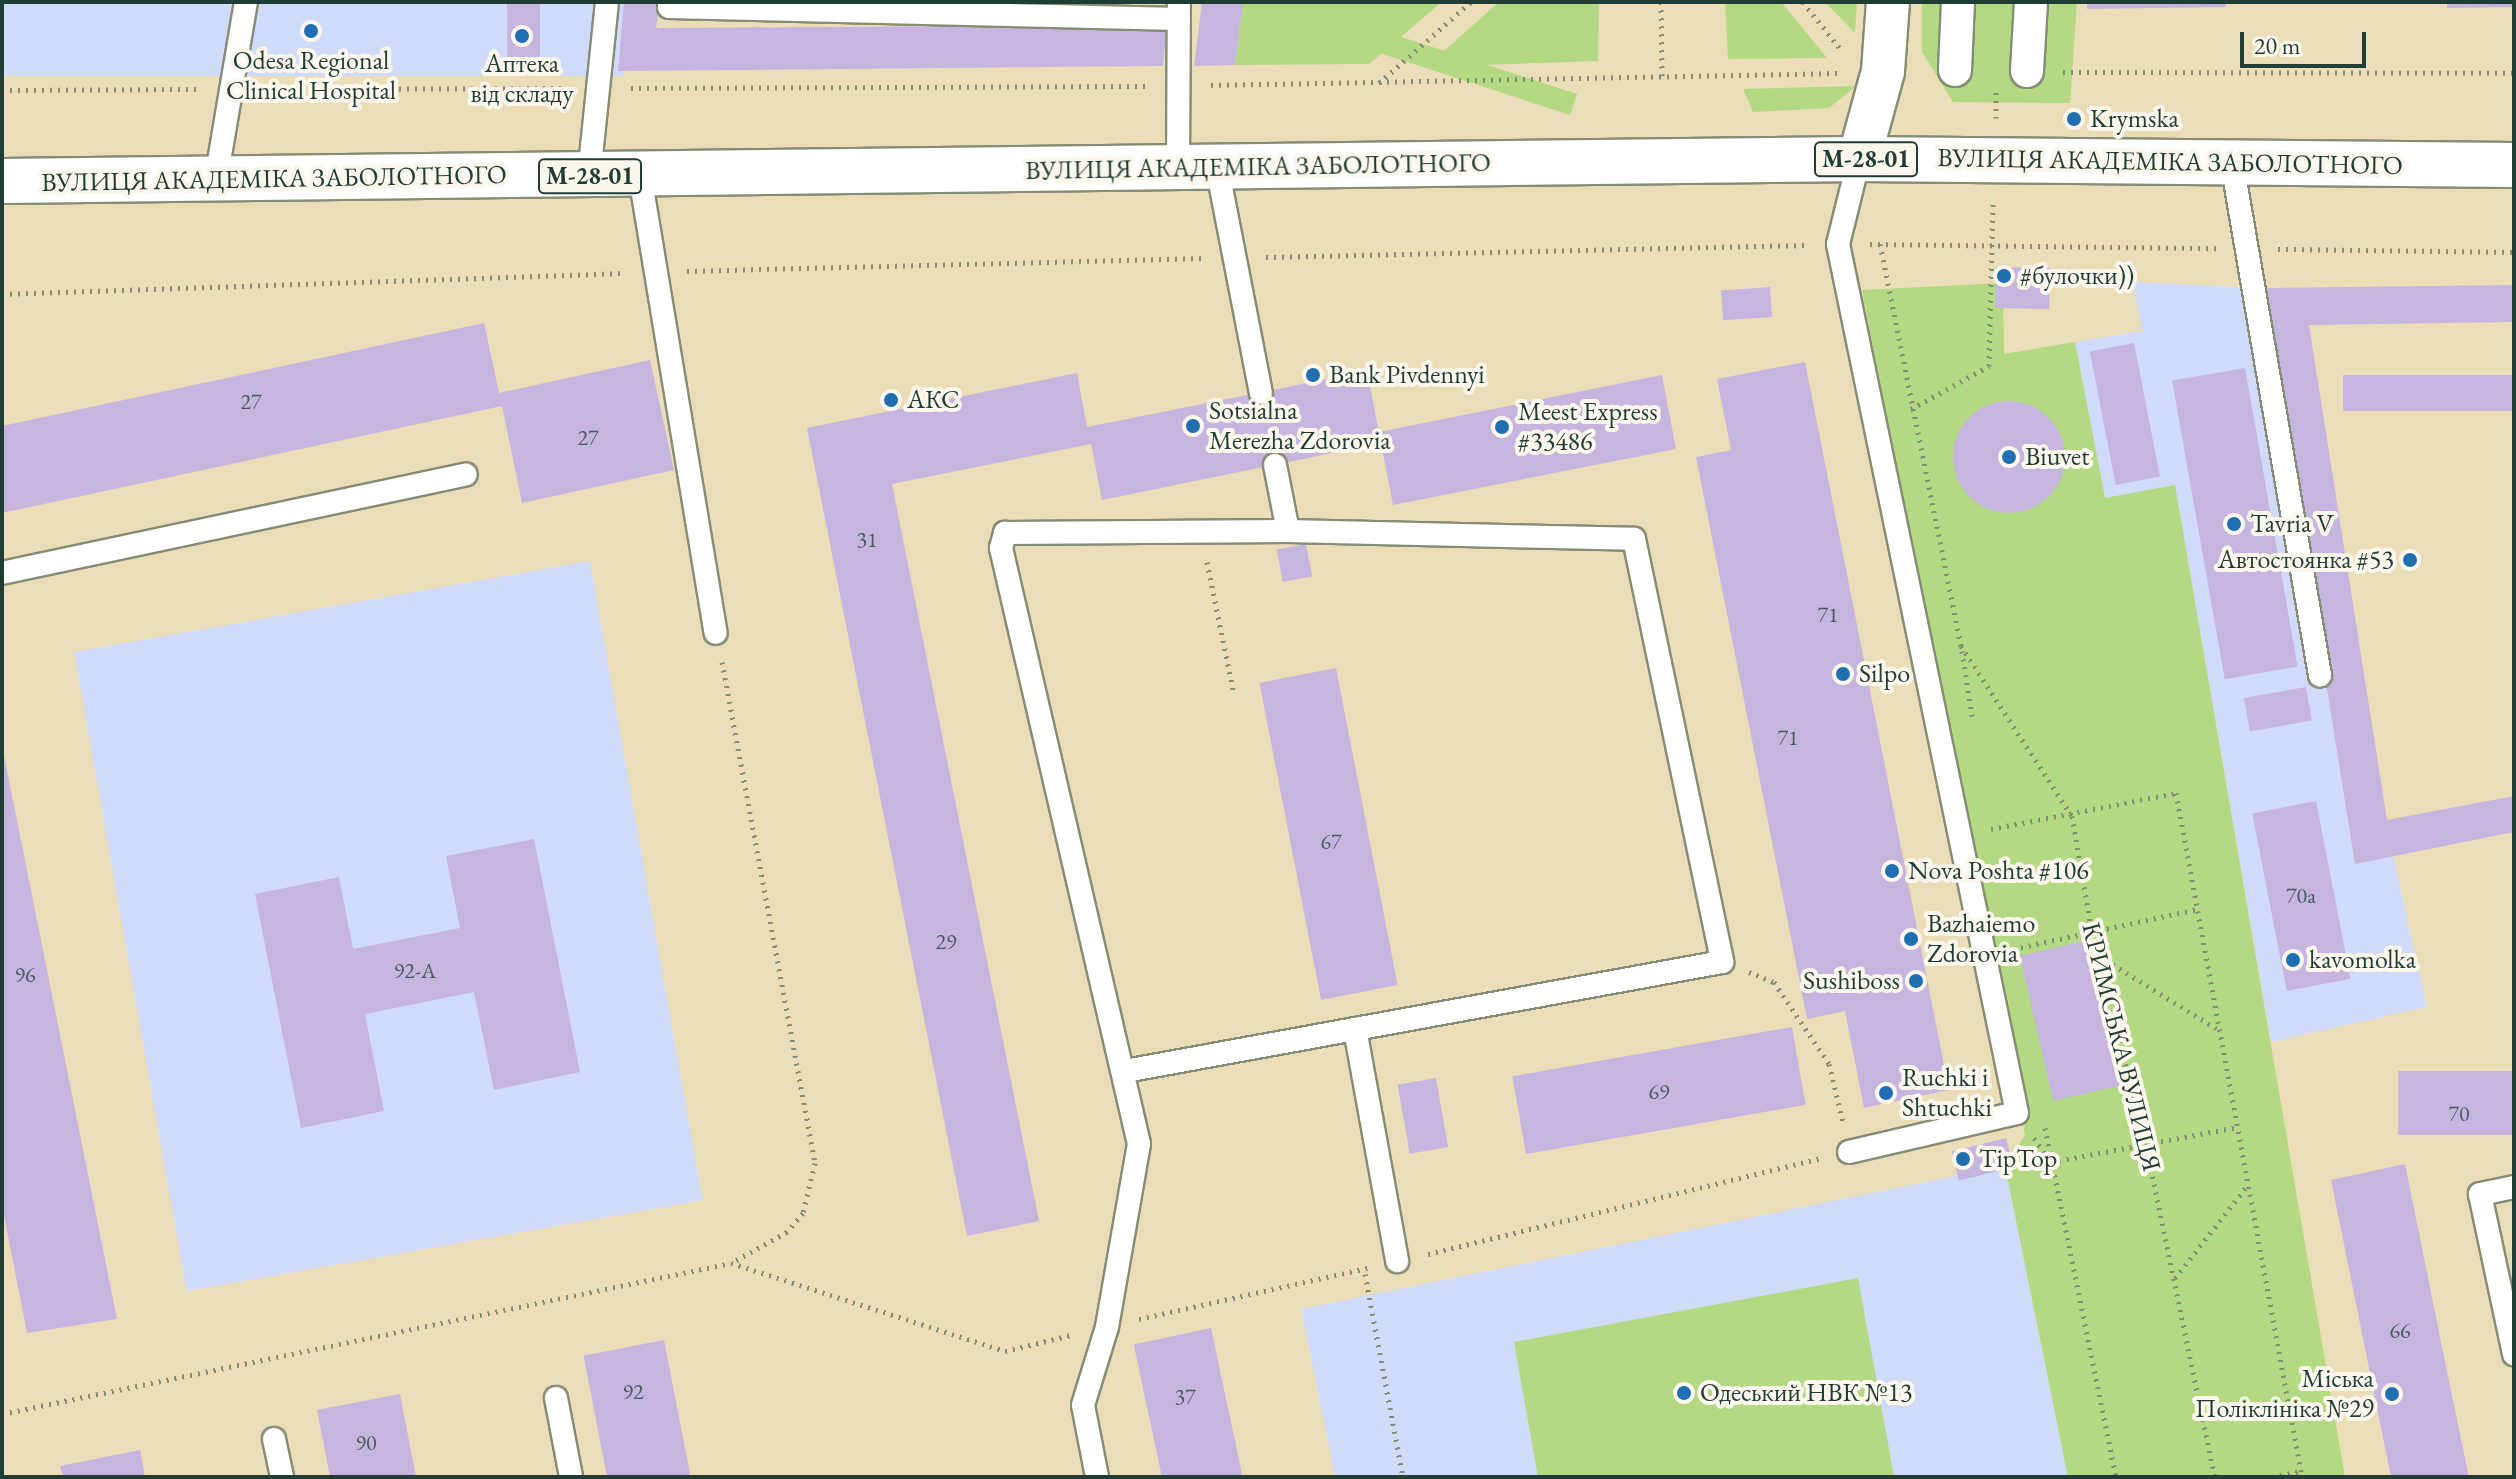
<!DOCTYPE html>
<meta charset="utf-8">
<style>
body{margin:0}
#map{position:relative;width:2516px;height:1479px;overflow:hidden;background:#ecddb9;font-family:"EB Garamond",serif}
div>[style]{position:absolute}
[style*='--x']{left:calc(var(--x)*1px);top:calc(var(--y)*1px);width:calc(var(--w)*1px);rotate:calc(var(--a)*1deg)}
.built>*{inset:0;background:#d0daf9;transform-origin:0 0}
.green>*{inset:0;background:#b3d983;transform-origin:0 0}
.building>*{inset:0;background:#c6b5df;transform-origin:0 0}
.round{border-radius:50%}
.path>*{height:5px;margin-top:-2.5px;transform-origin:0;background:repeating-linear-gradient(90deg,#868d76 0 2px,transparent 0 8px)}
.roads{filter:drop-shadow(2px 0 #868d76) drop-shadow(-2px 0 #868d76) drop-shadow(0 2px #868d76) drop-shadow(0 -2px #868d76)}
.service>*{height:22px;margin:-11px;padding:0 11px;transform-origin:11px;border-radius:11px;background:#fff}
.pedestrian>*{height:32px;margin:-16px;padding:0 16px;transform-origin:16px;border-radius:16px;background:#fff}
.minor>*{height:42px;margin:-21px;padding:0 21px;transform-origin:21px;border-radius:21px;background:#fff}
.trunk>*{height:44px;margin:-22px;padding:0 22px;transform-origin:22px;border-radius:22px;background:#fff}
.dots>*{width:22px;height:22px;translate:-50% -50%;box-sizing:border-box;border:4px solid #fbf7ec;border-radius:50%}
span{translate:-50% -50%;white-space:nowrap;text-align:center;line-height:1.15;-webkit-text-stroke:8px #fbf7ec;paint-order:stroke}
.number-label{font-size:22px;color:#495b5f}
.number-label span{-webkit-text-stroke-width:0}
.shield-label span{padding:2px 6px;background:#fbf7ec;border:2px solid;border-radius:6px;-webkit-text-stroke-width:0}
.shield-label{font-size:24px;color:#1f3d34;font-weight:700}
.poi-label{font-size:26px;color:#1f3d34}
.left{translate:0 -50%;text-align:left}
.right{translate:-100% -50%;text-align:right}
.street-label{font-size:26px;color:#1f3d34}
.frame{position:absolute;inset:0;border:4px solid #1f3d34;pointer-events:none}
.scale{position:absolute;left:2240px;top:32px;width:126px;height:36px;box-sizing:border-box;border:4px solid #1f3d34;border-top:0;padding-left:10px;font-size:24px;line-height:28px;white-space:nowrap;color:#1f3d34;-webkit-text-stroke:6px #fbf7ec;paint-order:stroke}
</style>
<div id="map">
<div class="built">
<i style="left:2px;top:2px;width:622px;height:74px"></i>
<i style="clip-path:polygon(2133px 282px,2263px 288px,2355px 864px,2393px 855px,2427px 1007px,2271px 1042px,2175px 486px,2105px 498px,2075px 342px,2142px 331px)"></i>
<i style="left:590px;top:561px;width:649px;height:524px;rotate:80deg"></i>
<i style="clip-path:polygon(2005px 1166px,2068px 1477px,1335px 1477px,1301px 1309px)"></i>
</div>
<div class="green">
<i style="clip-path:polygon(1243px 2px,1442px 2px,1369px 64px,1235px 65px)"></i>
<i style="clip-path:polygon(1499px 2px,1599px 2px,1598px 61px,1426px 67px)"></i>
<i style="clip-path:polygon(1725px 2px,1781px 2px,1827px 58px,1728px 59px)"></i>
<i style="clip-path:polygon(1825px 2px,1857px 2px,1855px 33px)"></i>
<i style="clip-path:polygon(1922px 2px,2077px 2px,2070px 103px,1953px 102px,1922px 52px)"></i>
<i style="clip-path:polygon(1856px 86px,1829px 108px,1753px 112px,1743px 89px)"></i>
<i style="left:1577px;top:94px;width:22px;height:367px;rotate:108deg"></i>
<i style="clip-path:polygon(2003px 283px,2004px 354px,2075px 342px,2105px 498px,2175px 485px,2345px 1477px,2068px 1477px,2005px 1166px,2025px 1135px,1862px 290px)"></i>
<i style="clip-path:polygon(1858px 1278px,1894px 1477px,1538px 1477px,1514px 1342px)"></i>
</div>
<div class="building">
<i style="left:507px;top:2px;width:33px;height:68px"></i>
<i style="clip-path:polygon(624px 2px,660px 2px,656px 28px,1167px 25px,1163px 66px,618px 71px)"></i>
<i style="clip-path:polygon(1202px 2px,1243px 2px,1235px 65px,1194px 66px)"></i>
<i style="clip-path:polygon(2087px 2px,2226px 2px,2226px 7px,2087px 9px)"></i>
<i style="clip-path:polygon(2447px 2px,2514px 2px,2514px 7px,2447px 8px)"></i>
<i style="left:1996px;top:267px;width:54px;height:41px;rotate:1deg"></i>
<i style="clip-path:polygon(2514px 285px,2514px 322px,2309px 325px,2387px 820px,2514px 796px,2514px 832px,2355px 864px,2263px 288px)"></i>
<i style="left:1770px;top:287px;width:30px;height:49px;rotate:86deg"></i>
<i style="clip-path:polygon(484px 323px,499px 393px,650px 360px,674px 470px,522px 503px,502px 406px,2px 513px,2px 426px)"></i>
<i style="left:2134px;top:343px;width:136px;height:45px;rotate:79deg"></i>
<i style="clip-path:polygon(1805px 362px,1949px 1090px,1864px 1108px,1845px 1011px,1807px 1019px,1696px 457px,1731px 450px,1717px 379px)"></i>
<i style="left:2245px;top:368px;width:303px;height:74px;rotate:80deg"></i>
<i style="clip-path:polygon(1367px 371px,1379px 432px,1662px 375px,1676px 449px,1393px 505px,1381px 443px,1102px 500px,1091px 444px,892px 484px,1039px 1221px,967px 1236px,807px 428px,1077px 373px,1087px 427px)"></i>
<i style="left:2514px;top:375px;width:36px;height:171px;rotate:90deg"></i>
<i class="round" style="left:1953px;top:401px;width:112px;height:112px"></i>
<i style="left:1306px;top:544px;width:33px;height:30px;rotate:79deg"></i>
<i style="left:1336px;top:668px;width:323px;height:78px;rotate:79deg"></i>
<i style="left:2306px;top:687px;width:34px;height:63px;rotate:80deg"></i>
<i style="clip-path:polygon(3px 751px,117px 1319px,27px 1333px,2px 1205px)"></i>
<i style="left:2316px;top:801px;width:181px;height:65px;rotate:79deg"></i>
<i style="clip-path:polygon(534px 839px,580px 1072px,494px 1090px,474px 992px,365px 1014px,384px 1111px,301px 1128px,255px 894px,339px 877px,353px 949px,460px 928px,446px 856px)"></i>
<i style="left:2088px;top:940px;width:149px;height:70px;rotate:77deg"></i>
<i style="left:1792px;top:1027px;width:79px;height:284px;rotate:80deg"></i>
<i style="left:2514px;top:1071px;width:64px;height:116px;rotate:90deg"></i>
<i style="left:1436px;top:1078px;width:70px;height:39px;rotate:80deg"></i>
<i style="left:2006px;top:1138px;width:30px;height:56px;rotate:76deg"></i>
<i style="clip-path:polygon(2405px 1164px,2450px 1386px,2469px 1477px,2391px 1477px,2331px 1180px)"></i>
<i style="left:1211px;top:1328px;width:152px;height:79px;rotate:78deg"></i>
<i style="left:664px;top:1340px;width:140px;height:82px;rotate:79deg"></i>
<i style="clip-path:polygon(400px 1394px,416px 1477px,330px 1477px,317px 1410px)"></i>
<i style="clip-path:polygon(140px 1450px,145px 1477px,63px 1477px,60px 1466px)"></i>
</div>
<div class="path">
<i style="--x:1661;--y:2;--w:74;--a:89.2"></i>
<i style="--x:1803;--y:2;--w:63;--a:51.5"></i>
<i style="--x:2063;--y:72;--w:451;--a:0.1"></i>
<i style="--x:1379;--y:83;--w:123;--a:-41.4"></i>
<i style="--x:1211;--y:85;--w:630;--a:-1.09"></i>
<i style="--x:631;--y:88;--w:514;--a:-0.22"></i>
<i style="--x:263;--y:89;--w:302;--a:-0.2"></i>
<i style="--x:2;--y:90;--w:199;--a:-0.3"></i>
<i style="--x:1996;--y:118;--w:26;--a:-90"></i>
<i style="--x:1870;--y:244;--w:346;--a:0.7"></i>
<i style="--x:1880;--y:244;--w:410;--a:78.6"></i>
<i style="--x:1961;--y:646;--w:203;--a:56.9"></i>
<i style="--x:2072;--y:816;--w:118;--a:80.2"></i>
<i style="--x:2092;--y:932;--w:220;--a:75.8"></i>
<i style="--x:2146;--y:1145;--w:339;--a:78.3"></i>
<i style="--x:2278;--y:249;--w:236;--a:0.7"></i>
<i style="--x:1266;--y:257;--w:542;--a:-1.27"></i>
<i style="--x:687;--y:271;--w:517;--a:-1.44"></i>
<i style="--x:2;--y:294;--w:623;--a:-1.93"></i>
<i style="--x:1911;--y:409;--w:89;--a:-28.9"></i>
<i style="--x:1989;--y:366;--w:162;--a:-88.6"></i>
<i style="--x:1207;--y:562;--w:131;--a:78.5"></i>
<i style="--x:1962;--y:651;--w:66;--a:81.3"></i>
<i style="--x:722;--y:662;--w:510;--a:79.48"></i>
<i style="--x:815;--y:1163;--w:51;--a:103.5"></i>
<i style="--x:803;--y:1213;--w:25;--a:130"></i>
<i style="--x:787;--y:1232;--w:64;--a:151"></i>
<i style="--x:1991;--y:829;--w:188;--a:-11"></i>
<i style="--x:2176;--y:793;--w:696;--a:79.56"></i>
<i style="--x:2013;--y:949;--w:189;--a:-12.2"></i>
<i style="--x:2099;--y:956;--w:141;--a:31.7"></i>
<i style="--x:1749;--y:972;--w:27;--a:22"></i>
<i style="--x:1774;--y:982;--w:99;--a:56.1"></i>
<i style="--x:1829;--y:1064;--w:60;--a:76.4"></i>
<i style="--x:2045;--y:1128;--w:356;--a:78.5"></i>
<i style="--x:2034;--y:1138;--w:29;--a:55"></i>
<i style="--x:2051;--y:1162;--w:190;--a:-10.6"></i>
<i style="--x:1428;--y:1254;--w:402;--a:-13.7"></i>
<i style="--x:1365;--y:1274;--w:207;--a:79.4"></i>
<i style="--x:2175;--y:1278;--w:118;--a:-51.9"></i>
<i style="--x:1139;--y:1319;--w:234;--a:-12.6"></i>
<i style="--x:2;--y:1414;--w:744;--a:-11.7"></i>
<i style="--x:731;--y:1263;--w:288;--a:17.8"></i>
<i style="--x:1005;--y:1351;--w:68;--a:-13.6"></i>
<i style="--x:2272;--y:1477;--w:30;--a:-12"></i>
</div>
<div class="roads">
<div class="service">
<i style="--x:670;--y:2;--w:5;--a:101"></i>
<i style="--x:669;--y:7;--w:510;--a:1.35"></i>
<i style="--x:2232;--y:163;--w:520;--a:80.25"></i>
<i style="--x:1217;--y:167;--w:230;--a:79"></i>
<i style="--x:1178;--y:168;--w:166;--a:-89.7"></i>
<i style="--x:589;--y:176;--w:175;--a:-84.1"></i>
<i style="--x:640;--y:176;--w:463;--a:80.6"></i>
<i style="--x:216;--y:179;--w:180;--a:-80.4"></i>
<i style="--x:1275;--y:465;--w:67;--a:78.9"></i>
<i style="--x:2;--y:573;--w:474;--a:-12"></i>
<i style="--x:1355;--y:1029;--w:236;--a:79.7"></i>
<i style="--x:1849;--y:1152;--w:172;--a:-13.1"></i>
<i style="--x:2017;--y:1113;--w:887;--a:-101.64"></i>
<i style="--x:1838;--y:244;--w:88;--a:-76.1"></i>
<i style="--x:2514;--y:1187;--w:35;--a:168"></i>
<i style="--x:2480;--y:1194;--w:164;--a:78"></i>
<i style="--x:556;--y:1398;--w:80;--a:79.2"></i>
<i style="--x:274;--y:1439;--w:39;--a:78"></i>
<i style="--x:1097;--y:1477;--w:73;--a:-101"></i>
<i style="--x:1083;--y:1405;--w:82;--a:-72.9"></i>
<i style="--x:1107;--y:1327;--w:186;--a:-80.1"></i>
<i style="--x:1139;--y:1144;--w:612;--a:-103.04"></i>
<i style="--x:1001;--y:548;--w:16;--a:-75"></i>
<i style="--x:1005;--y:533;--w:283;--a:-0.4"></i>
<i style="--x:1288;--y:531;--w:346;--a:1.3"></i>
<i style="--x:1634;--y:539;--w:432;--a:78.2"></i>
<i style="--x:1722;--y:962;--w:607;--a:169.65"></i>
</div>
<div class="pedestrian">
<i style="--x:1955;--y:70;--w:68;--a:-87.5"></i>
<i style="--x:2027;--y:71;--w:69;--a:-86.7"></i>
</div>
<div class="minor">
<i style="--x:1859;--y:159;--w:91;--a:-74.7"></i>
<i style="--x:1883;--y:71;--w:69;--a:-85.9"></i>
</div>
<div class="trunk">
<i style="--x:2;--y:181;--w:1857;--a:-0.68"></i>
<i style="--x:1859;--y:159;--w:655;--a:0.52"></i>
</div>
</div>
<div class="dots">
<i style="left:311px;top:31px;background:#1f6fb2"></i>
<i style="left:522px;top:36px;background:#1f6fb2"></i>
<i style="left:2074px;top:119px;background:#1f6fb2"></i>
<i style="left:2004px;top:276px;background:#1f6fb2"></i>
<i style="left:1313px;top:375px;background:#1f6fb2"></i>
<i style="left:891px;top:400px;background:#1f6fb2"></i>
<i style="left:1193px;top:426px;background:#1f6fb2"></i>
<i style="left:1502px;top:427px;background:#1f6fb2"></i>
<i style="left:2009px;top:457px;background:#1f6fb2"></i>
<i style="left:2234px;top:524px;background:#1f6fb2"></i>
<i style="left:2410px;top:560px;background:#1f6fb2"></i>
<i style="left:1843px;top:674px;background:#1f6fb2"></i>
<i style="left:1892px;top:871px;background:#1f6fb2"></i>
<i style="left:1911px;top:939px;background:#1f6fb2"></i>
<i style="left:2293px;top:960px;background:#1f6fb2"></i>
<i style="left:1916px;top:981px;background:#1f6fb2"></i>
<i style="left:1886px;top:1093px;background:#1f6fb2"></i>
<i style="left:1963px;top:1159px;background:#1f6fb2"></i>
<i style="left:1684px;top:1393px;background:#1f6fb2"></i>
<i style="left:2392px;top:1394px;background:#1f6fb2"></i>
</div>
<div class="number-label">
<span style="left:251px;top:402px">27</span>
<span style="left:588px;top:438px">27</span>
<span style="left:867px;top:540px">31</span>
<span style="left:1828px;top:615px">71</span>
<span style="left:1788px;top:738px">71</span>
<span style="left:1331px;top:842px">67</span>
<span style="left:2301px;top:896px">70а</span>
<span style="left:946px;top:942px">29</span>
<span style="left:415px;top:971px">92-А</span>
<span style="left:25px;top:975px">96</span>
<span style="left:1659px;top:1092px">69</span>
<span style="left:2459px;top:1114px">70</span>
<span style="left:2400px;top:1331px">66</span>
<span style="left:633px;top:1392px">92</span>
<span style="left:1185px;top:1397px">37</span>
<span style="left:366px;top:1443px">90</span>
</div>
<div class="shield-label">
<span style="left:1866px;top:159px">М-28-01</span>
<span style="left:590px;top:176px">М-28-01</span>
</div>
<div class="poi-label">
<span style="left:311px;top:76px">Odesa Regional<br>Clinical Hospital</span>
<span style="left:522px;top:79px">Аптека<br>від складу</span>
<span class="left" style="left:2090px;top:119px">Krymska</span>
<span class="left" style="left:2020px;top:276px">#булочки))</span>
<span class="left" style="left:1329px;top:375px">Bank Pivdennyi</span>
<span class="left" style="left:907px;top:400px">АКС</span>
<span class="left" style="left:1209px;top:426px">Sotsialna<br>Merezha Zdorovia</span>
<span class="left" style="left:1518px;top:427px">Meest Express<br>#33486</span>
<span class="left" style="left:2025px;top:457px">Biuvet</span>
<span class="left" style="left:2250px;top:524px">Tavria V</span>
<span class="right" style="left:2394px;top:560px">Автостоянка #53</span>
<span class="left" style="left:1859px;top:674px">Silpo</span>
<span class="left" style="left:1908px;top:871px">Nova Poshta #106</span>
<span class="left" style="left:1927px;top:939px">Bazhaiemo<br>Zdorovia</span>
<span class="left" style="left:2309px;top:960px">kavomolka</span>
<span class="right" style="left:1900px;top:981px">Sushiboss</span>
<span class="left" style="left:1902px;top:1093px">Ruchki i<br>Shtuchki</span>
<span class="left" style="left:1979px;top:1159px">TipTop</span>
<span class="right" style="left:2374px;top:1394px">Міська<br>Поліклініка №29</span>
<span class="left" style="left:1700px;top:1393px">Одеський НВК №13</span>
</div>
<div class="street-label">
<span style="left:2170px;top:162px;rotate:1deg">ВУЛИЦЯ АКАДЕМІКА ЗАБОЛОТНОГО</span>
<span style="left:1258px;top:167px;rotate:-1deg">ВУЛИЦЯ АКАДЕМІКА ЗАБОЛОТНОГО</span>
<span style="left:274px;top:179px;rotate:-1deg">ВУЛИЦЯ АКАДЕМІКА ЗАБОЛОТНОГО</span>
<span style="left:2121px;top:1047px;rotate:76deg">КРИМСЬКА ВУЛИЦЯ</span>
</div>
<div class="frame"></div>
<div class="scale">20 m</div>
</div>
